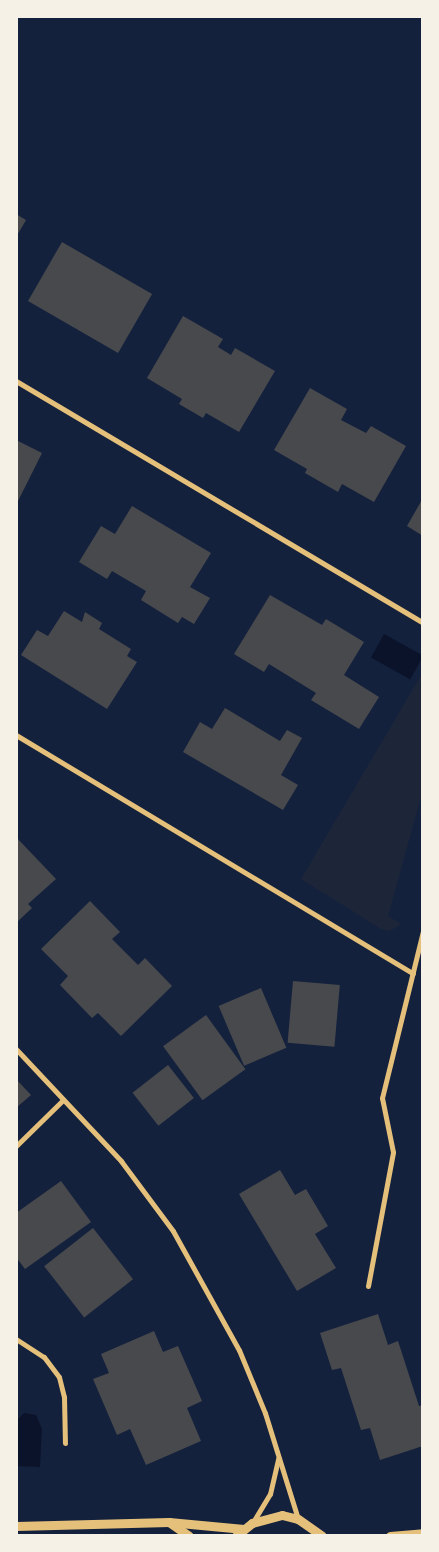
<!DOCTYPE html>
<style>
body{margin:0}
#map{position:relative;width:439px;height:1552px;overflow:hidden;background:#14213d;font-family:"IBM Plex Sans",sans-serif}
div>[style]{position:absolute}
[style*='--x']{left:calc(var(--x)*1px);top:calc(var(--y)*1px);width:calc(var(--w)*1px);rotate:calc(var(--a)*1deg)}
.green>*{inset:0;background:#1d2539}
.water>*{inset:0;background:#0b132b;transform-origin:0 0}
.building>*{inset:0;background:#48494c;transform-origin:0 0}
.minor>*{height:5px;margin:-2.5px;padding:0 2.5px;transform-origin:2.5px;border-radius:2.5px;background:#e5c07b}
.tertiary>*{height:9px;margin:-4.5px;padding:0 4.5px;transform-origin:4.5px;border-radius:4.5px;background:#e5c07b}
span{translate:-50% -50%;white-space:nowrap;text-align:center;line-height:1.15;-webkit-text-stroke:5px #f6f1e7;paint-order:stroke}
.frame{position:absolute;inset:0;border:18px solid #f6f1e7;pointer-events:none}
</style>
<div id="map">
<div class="green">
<i style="clip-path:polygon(423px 672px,423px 790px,388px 916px,401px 924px,390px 931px,381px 929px,301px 879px)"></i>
</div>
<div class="water">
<i style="left:384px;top:634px;width:45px;height:27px;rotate:29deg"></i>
<i style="clip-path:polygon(24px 1413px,36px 1415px,42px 1429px,40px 1467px,16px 1466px,16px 1421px)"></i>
</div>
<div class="building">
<i style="clip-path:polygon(16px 214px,26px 220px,16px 237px)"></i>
<i style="left:62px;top:242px;width:104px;height:68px;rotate:30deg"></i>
<i style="clip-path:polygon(183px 316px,223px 339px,218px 347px,231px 355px,235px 348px,275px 371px,239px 432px,206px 413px,203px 418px,179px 404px,182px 399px,147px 378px)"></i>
<i style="clip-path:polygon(310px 388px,347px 409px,341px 420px,366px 433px,371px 426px,406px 446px,374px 502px,342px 484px,338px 492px,305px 473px,307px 469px,274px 450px)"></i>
<i style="clip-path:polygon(16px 440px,42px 453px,16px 505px)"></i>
<i style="clip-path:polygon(423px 498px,423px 536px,407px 526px)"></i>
<i style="clip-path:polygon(132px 506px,211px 553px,190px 587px,210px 598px,194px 624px,182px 617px,178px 623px,141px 600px,146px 591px,112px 571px,107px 579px,79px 562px,101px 526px,115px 534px)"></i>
<i style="clip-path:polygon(270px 595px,322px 625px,326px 619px,364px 642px,344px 675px,379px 697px,359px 729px,311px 700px,316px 693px,269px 664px,264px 672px,234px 654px)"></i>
<i style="clip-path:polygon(64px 611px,82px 622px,85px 612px,102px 623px,99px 629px,131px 649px,127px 656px,137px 662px,107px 709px,21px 655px,37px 630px,48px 636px)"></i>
<i style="clip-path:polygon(225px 708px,280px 741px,287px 730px,302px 738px,281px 775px,298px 785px,283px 810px,183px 752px,200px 722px,212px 729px)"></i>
<i style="clip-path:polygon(16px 837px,56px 879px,28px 904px,32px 908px,16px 923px)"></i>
<i style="clip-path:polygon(90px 901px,120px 932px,112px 939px,138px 965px,145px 958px,172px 986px,121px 1036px,98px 1013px,92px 1018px,60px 985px,68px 976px,41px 949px)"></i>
<i style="left:293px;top:981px;width:47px;height:62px;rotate:5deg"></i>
<i style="left:261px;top:988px;width:65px;height:46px;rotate:67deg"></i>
<i style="left:206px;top:1015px;width:67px;height:53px;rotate:54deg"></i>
<i style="left:168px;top:1065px;width:42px;height:45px;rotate:52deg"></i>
<i style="clip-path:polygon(16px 1079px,31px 1095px,16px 1108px)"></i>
<i style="clip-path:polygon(280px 1170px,295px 1195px,306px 1189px,328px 1226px,315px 1234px,336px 1268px,297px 1291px,239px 1194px)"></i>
<i style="clip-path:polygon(61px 1181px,91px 1222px,25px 1269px,16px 1257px,16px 1213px)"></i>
<i style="left:93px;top:1228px;width:65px;height:62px;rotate:52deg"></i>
<i style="clip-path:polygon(378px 1314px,388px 1345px,398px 1341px,419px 1406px,423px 1405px,423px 1446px,380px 1460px,370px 1428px,361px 1430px,341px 1368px,332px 1370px,320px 1333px)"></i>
<i style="clip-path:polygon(154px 1331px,163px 1352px,178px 1346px,202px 1401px,187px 1408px,201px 1441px,146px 1465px,130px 1429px,117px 1435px,93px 1379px,109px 1373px,101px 1354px)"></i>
</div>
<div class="minor">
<i style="--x:16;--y:381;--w:474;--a:30.7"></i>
<i style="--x:16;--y:735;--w:463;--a:31"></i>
<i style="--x:16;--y:1049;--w:154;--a:46.8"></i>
<i style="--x:121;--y:1161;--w:87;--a:53.4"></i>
<i style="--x:173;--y:1231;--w:136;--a:61"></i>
<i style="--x:239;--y:1350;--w:68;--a:67.6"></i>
<i style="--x:265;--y:1413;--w:111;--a:72.7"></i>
<i style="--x:16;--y:1146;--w:66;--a:-44.4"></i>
<i style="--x:368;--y:1286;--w:136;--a:-79.4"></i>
<i style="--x:393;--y:1152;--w:55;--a:-101.5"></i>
<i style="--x:382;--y:1098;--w:172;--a:-76.2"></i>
<i style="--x:16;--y:1339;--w:33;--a:33"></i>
<i style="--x:44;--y:1357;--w:25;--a:53"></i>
<i style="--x:59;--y:1377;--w:21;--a:76"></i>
<i style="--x:64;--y:1397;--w:46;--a:88.8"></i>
<i style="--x:253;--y:1522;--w:33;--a:-59"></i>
<i style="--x:270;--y:1494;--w:37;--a:-77"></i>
</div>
<div class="tertiary">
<i style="--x:169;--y:1522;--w:24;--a:35"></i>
<i style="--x:16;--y:1526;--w:153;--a:-1.5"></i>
<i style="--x:169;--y:1522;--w:75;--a:5.3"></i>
<i style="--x:236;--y:1536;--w:21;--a:-39"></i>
<i style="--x:252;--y:1523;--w:31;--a:-15"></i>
<i style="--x:282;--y:1515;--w:16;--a:14"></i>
<i style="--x:298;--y:1519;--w:29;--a:35"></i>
<i style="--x:390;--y:1536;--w:33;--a:-5"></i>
</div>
<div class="frame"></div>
</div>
